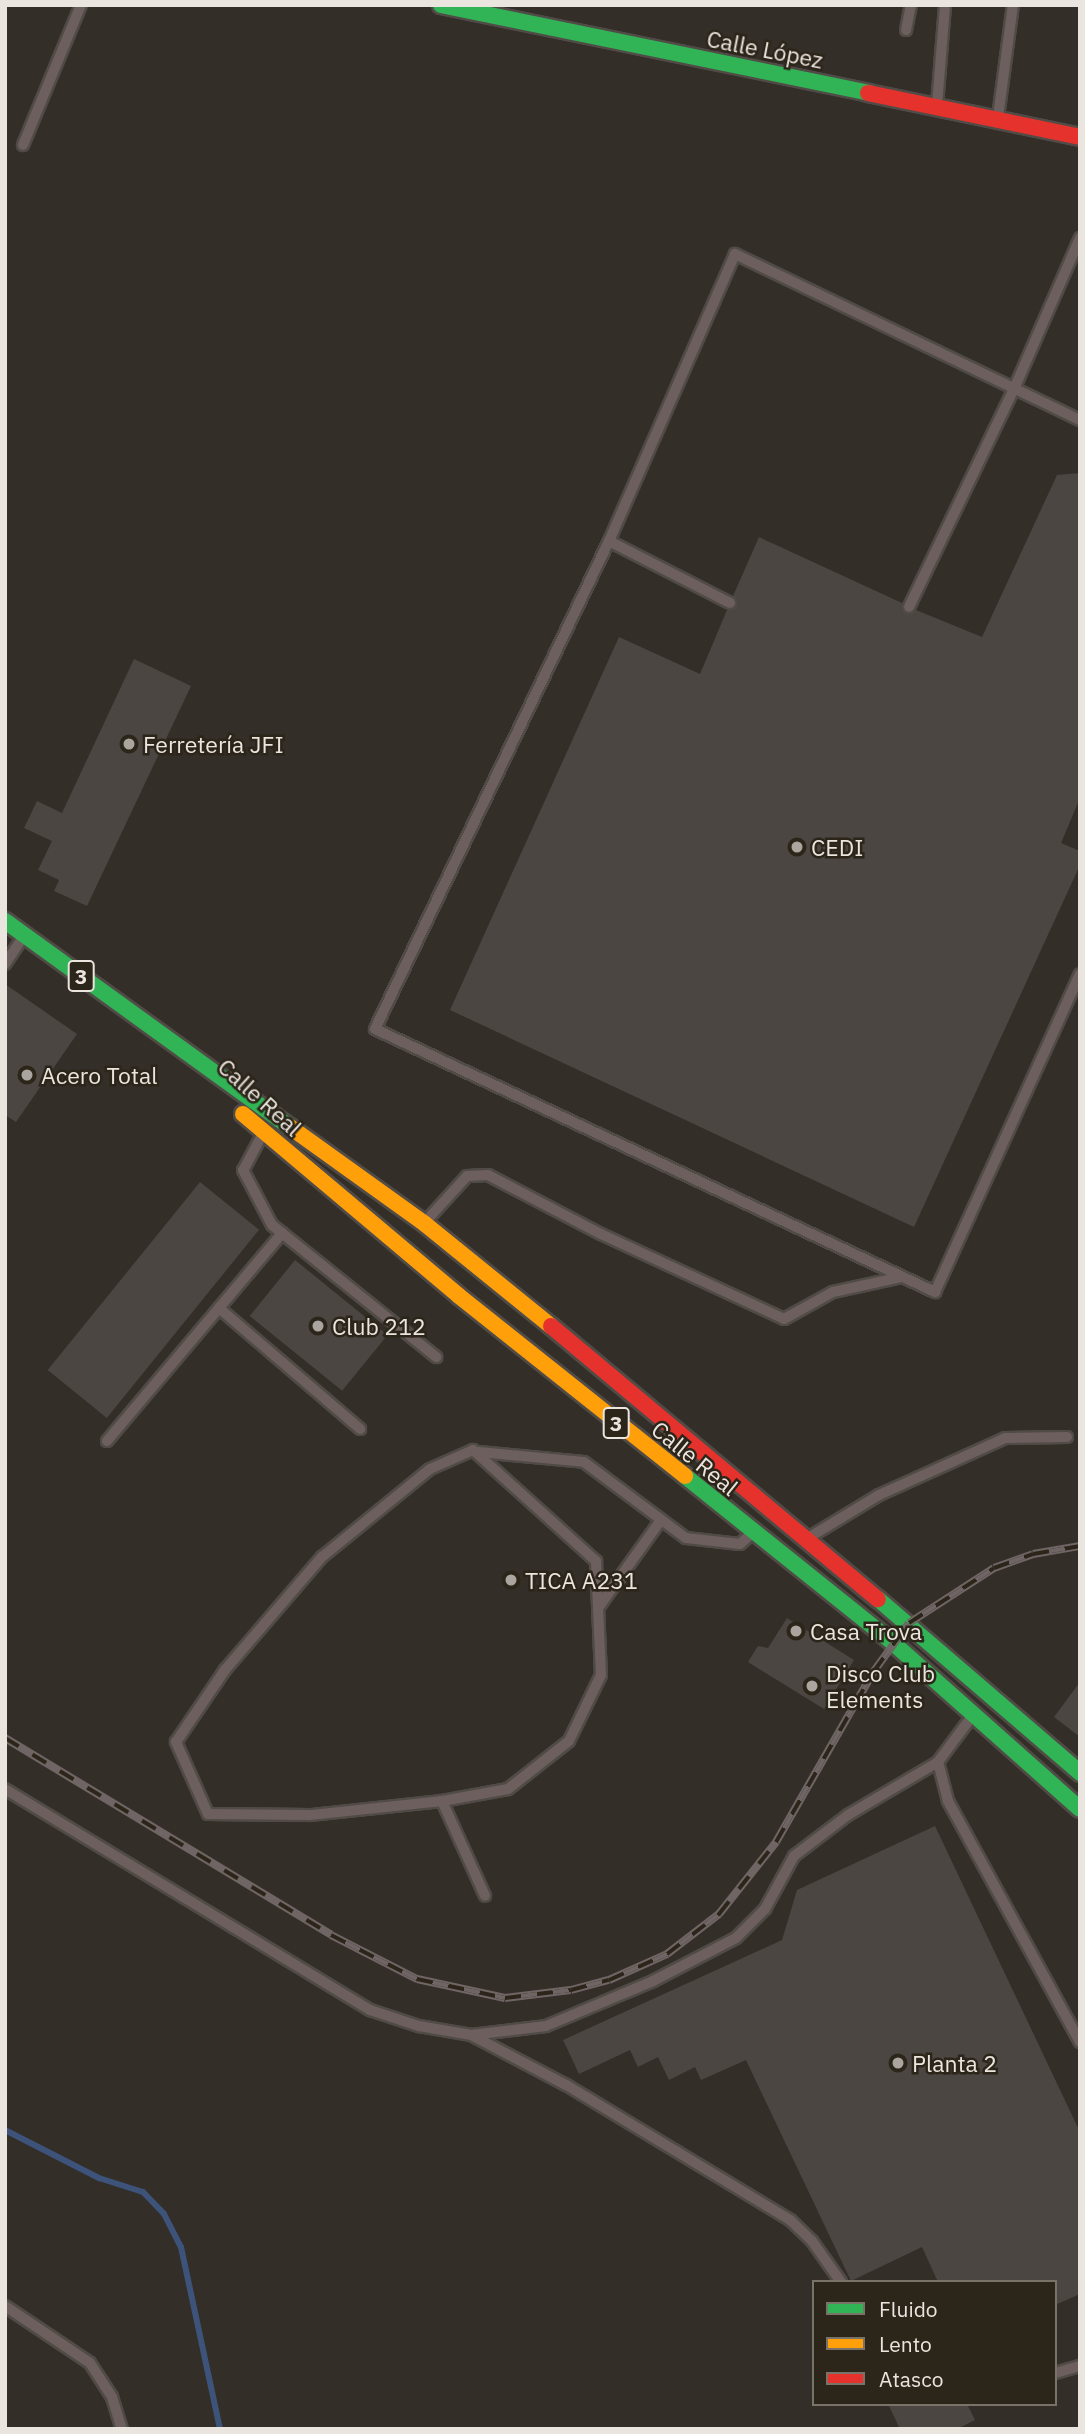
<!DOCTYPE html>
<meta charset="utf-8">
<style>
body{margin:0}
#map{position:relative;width:1085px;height:2434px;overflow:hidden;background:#332e28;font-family:"IBM Plex Sans",sans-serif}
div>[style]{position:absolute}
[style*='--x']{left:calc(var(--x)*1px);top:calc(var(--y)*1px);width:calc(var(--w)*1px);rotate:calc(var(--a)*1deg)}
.stream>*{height:6px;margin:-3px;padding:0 3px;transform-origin:3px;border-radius:3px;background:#3d537a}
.building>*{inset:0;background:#4b4642;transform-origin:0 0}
.roads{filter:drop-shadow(2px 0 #504b46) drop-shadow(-2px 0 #504b46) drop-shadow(0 2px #504b46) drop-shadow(0 -2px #504b46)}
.lane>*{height:10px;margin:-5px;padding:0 5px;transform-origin:5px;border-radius:5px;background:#6e5f5f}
.fast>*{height:16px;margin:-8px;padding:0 8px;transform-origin:8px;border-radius:8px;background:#30b455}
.slow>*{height:16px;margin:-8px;padding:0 8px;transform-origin:8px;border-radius:8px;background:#ff9f0a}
.jam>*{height:16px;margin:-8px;padding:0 8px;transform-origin:8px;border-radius:8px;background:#e5322d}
.rail>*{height:8px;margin-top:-4px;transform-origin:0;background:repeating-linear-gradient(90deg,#2c251a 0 16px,#6f6564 0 32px);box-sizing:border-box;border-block:2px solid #6f6564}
.dots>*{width:19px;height:19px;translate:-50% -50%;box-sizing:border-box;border:4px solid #2c251a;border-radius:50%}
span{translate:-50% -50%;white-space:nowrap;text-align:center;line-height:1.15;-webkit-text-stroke:5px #2c251a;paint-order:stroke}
.shield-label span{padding:2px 5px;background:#2c251a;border:2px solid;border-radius:5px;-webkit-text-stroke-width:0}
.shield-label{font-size:21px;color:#ebe5df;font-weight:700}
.street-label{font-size:23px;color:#ebe5df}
.poi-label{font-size:23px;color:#ebe5df}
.left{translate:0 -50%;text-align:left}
.frame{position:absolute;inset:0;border:7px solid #ebe5df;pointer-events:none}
.legend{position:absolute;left:812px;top:2280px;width:245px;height:126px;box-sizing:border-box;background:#2c251a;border:2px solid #787269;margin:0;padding:9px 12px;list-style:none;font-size:21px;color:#ebe5df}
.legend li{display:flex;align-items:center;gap:14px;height:35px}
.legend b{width:35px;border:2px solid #787269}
</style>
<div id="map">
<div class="stream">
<i style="--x:5;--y:2130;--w:106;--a:27.1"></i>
<i style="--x:99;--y:2178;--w:46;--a:17.7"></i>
<i style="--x:143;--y:2192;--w:30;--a:46"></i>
<i style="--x:164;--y:2214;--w:37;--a:63"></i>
<i style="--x:181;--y:2247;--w:186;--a:77.9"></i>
</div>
<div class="building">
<i style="clip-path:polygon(1080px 473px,1080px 798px,1061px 843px,1080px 851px,1080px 865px,914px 1227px,450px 1010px,619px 637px,700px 674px,727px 610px,737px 606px,733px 596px,759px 537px,902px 603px,906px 614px,916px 610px,982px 637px,1057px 475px)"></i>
<i style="clip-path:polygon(134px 659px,191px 686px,87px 906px,54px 891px,59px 880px,38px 870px,52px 841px,24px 828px,37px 801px,62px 813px)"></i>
<i style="clip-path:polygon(5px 984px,77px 1034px,16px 1122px,5px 1115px)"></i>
<i style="left:200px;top:1182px;width:76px;height:242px;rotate:39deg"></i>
<i style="left:295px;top:1260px;width:119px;height:72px;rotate:39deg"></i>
<i style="clip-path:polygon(787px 1618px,854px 1660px,824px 1709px,748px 1662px,758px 1646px,768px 1648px)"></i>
<i style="clip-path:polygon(1080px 1682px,1080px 1737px,1054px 1717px)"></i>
<i style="clip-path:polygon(935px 1826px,1080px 2132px,1080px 2294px,1055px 2305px,1055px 2282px,938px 2282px,922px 2247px,851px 2281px,746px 2060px,701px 2080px,695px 2067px,669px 2080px,658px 2057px,638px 2067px,630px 2050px,579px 2074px,563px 2040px,782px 1940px,797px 1890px)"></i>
<i style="clip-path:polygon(888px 2404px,967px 2404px,975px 2420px,957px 2429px,900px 2429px)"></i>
</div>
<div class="roads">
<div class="lane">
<i style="--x:906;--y:30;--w:25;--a:-79"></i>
<i style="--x:937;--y:105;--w:100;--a:-85.4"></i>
<i style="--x:998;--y:117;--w:113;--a:-82.4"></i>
<i style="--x:23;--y:145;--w:152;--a:-67.5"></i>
<i style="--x:1080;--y:420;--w:383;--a:-154.3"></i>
<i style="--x:735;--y:254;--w:313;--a:113.7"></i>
<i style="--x:609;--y:541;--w:541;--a:115.62"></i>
<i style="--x:375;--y:1029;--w:619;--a:25.16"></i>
<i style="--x:935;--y:1292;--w:349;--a:-65.5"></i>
<i style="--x:609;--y:541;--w:136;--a:27.1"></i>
<i style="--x:909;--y:607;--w:242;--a:-64.3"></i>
<i style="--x:1014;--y:389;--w:165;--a:-66.4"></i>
<i style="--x:5;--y:964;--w:29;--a:-56"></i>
<i style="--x:262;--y:1135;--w:40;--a:118"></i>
<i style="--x:243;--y:1170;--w:62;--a:62.2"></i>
<i style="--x:272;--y:1225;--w:211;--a:38.8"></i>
<i style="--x:427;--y:1220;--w:59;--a:-47.7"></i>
<i style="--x:467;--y:1176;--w:21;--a:-3"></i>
<i style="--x:488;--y:1175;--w:127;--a:27.6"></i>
<i style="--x:601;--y:1234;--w:202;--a:24.9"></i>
<i style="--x:784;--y:1319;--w:56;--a:-28.9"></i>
<i style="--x:833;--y:1292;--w:71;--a:-12.3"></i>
<i style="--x:219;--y:1308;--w:186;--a:40.6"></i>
<i style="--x:107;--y:1441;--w:272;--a:-49.9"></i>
<i style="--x:473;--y:1450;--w:166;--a:42.1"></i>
<i style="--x:596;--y:1561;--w:114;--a:87.5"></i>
<i style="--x:601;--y:1675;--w:73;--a:115.9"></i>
<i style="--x:569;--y:1741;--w:78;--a:141.8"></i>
<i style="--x:508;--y:1789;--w:67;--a:169.7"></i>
<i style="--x:442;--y:1801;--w:133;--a:173.9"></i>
<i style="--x:310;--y:1815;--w:102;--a:-179.4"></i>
<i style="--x:208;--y:1814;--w:79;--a:-114"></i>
<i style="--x:176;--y:1742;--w:87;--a:-55.8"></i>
<i style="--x:225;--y:1670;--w:149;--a:-49.4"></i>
<i style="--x:322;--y:1557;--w:139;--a:-39.2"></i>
<i style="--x:430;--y:1469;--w:47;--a:-23.8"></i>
<i style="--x:479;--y:1452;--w:105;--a:5.4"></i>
<i style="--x:584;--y:1462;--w:127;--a:36.7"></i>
<i style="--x:686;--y:1538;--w:54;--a:6.3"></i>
<i style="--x:740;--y:1544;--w:15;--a:-42"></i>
<i style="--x:808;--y:1538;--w:83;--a:-31.2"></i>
<i style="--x:879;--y:1495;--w:138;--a:-24.3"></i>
<i style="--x:1005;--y:1438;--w:62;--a:-0.9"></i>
<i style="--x:598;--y:1608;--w:108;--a:-54.4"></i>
<i style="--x:970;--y:1719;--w:54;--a:126.7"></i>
<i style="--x:938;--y:1762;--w:40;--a:75.6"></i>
<i style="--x:948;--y:1801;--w:275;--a:61.3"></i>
<i style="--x:5;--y:1789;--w:427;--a:31.2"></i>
<i style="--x:370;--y:2010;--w:52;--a:18.1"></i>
<i style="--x:419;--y:2026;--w:53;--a:9.8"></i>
<i style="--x:442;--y:1801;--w:104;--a:65.6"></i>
<i style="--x:841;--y:2282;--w:50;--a:-125.3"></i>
<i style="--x:812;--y:2241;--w:30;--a:-136"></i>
<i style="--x:790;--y:2220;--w:262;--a:-148.9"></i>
<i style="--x:566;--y:2085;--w:107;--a:-152.2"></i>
<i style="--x:471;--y:2035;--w:76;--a:-6.8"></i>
<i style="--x:546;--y:2026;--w:116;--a:-22.8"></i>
<i style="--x:653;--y:1981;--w:93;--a:-27.4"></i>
<i style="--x:736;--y:1938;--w:41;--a:-45"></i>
<i style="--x:765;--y:1909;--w:60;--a:-61.3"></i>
<i style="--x:794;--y:1856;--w:68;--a:-37.2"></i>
<i style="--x:848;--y:1815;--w:104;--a:-30.5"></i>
<i style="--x:5;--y:2306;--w:102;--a:33.8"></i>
<i style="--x:90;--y:2363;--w:40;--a:57.1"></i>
<i style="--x:112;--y:2397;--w:34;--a:73"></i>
<i style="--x:1055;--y:2373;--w:26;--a:-16"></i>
</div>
<div class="fast">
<i style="--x:441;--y:5;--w:436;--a:11.6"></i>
<i style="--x:5;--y:921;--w:352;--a:35.9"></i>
<i style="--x:685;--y:1476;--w:265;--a:38.7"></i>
<i style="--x:892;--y:1642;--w:251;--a:41.6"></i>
<i style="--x:878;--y:1599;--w:267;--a:40.7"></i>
</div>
<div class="slow">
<i style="--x:243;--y:1114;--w:282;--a:40.1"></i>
<i style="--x:459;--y:1296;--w:289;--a:38.5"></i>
<i style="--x:290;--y:1127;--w:166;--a:35.7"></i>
<i style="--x:425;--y:1224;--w:162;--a:39"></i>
</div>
<div class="jam">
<i style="--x:868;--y:93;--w:217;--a:11.7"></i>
<i style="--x:551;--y:1326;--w:426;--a:39.9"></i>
</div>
</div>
<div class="rail">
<i style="--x:5;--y:1738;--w:381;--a:31.1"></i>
<i style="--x:331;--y:1935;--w:97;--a:27.1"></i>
<i style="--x:417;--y:1979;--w:90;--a:12.2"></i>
<i style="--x:505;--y:1998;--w:66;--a:-6.9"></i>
<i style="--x:571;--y:1990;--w:39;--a:-15"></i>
<i style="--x:609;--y:1980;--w:64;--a:-24.1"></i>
<i style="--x:667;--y:1954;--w:66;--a:-37.6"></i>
<i style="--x:719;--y:1914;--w:92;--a:-51.6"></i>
<i style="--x:776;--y:1842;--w:197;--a:-60.2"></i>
<i style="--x:874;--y:1671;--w:59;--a:-53.9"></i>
<i style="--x:909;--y:1623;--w:101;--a:-32.9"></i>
<i style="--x:994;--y:1568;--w:41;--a:-19.7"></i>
<i style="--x:1033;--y:1554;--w:48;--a:-9.7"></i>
</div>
<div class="dots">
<i style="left:129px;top:744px;background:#aba59f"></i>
<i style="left:797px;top:847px;background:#aba59f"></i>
<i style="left:27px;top:1075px;background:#aba59f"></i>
<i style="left:318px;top:1326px;background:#aba59f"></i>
<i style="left:511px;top:1580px;background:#aba59f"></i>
<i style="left:796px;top:1631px;background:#aba59f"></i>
<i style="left:812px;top:1686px;background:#aba59f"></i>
<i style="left:898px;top:2063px;background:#aba59f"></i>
</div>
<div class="shield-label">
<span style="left:81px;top:976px">3</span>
<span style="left:616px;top:1423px">3</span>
</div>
<div class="street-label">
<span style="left:765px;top:49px;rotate:11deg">Calle López</span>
<span style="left:260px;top:1097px;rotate:42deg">Calle Real</span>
<span style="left:695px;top:1458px;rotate:39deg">Calle Real</span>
</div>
<div class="poi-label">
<span class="left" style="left:143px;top:744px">Ferretería JFI</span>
<span class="left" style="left:811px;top:847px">CEDI</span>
<span class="left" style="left:41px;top:1075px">Acero Total</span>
<span class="left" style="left:332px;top:1326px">Club 212</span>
<span class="left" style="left:525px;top:1580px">TICA A231</span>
<span class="left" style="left:810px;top:1631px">Casa Trova</span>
<span class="left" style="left:826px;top:1686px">Disco Club<br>Elements</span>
<span class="left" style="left:912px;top:2063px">Planta 2</span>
</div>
<div class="frame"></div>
<ul class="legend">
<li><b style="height:9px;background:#30b455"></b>Fluido</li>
<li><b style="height:9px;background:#ff9f0a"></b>Lento</li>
<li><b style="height:9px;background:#e5322d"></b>Atasco</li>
</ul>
</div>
